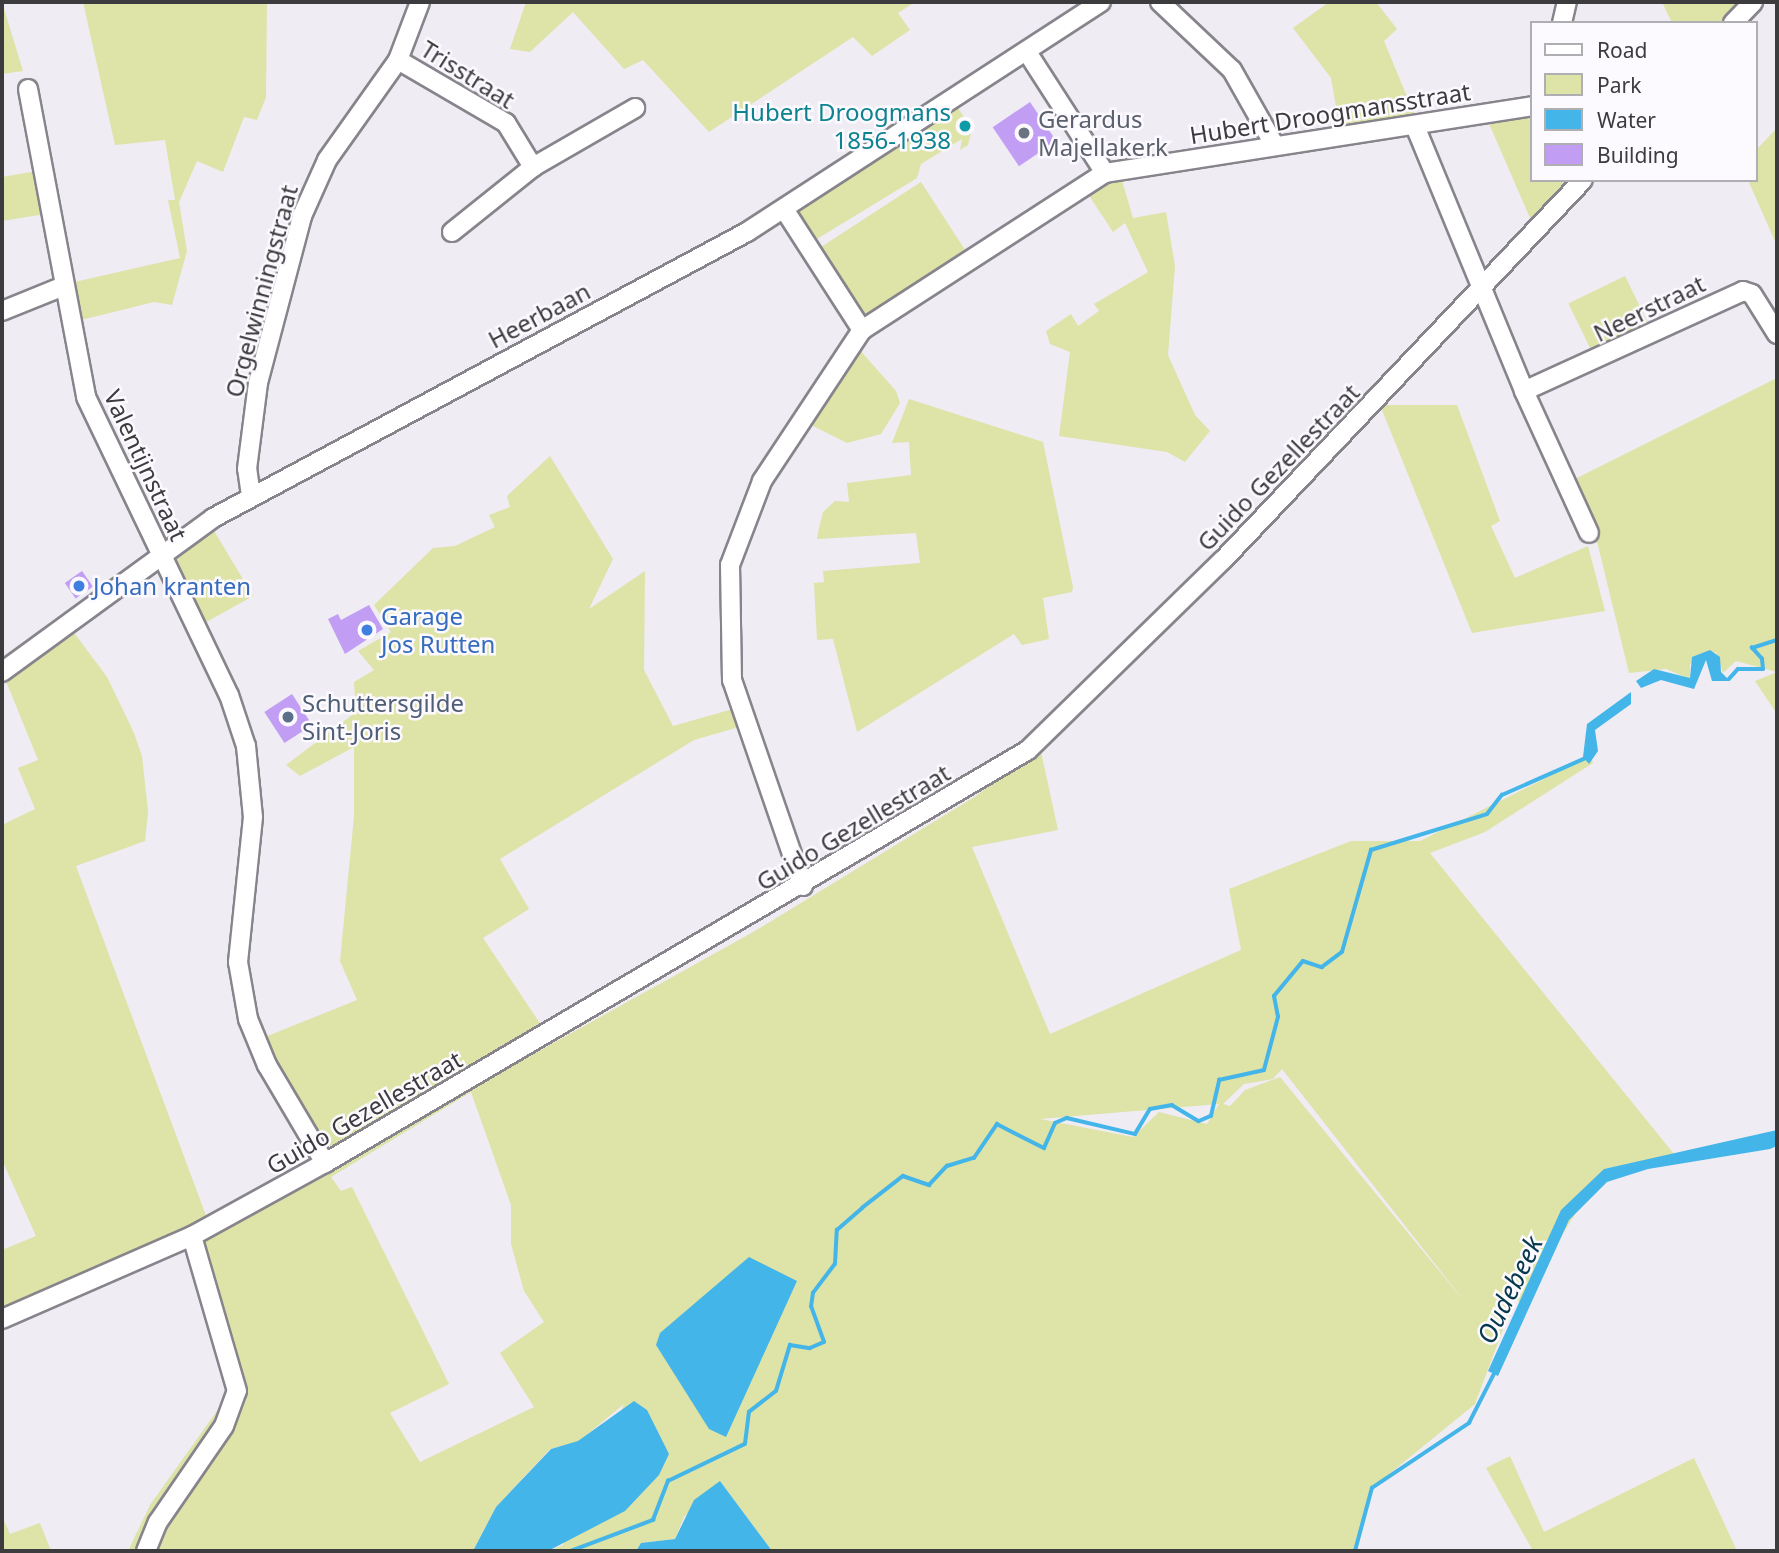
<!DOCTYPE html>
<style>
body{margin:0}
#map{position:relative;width:1779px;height:1553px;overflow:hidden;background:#efecf4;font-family:"Noto Sans",sans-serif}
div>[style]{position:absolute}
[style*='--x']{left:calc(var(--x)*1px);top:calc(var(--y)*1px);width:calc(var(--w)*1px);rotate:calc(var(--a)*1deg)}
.green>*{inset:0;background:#dee3a7;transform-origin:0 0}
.water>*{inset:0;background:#44b5e9}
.stream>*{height:3.5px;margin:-1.75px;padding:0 1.75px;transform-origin:1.75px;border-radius:1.75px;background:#44b5e9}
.building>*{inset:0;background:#c19ef3;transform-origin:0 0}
.roads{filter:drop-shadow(2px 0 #87848c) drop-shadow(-2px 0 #87848c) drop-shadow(0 2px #87848c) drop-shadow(0 -2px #87848c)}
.minor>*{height:18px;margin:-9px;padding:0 9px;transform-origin:9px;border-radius:9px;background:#fff}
.dots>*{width:19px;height:19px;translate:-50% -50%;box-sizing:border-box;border:4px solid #fcfaff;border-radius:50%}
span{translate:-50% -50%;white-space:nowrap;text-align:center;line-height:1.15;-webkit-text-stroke:5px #fcfaff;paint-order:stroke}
.street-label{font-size:24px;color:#3c3b3e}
.culture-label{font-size:24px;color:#0d838f}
.right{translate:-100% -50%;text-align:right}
.worship-label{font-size:24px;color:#5b616d}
.left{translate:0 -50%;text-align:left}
.shop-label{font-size:24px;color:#366cbe}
.service-label{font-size:24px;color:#4e5e75}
.water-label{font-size:26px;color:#05384d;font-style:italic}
.frame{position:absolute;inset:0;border:4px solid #3c3b3e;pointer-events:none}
.legend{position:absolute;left:1530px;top:21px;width:228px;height:161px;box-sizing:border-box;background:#fcfaff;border:2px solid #afaeb2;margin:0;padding:9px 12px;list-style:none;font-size:21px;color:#3c3b3e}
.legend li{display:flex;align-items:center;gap:14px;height:35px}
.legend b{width:35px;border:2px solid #afaeb2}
</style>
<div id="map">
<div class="green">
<i style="clip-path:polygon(2px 2px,23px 71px,2px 74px)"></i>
<i style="clip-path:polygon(83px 2px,267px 2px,266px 97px,257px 120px,244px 117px,223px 172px,197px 161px,179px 202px,187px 251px,172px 305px,154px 302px,77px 321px,70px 283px,180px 258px,168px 200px,175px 200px,165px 140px,115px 145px)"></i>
<i style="clip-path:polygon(526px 2px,915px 2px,898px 13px,910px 30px,872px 56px,853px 37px,709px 132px,643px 60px,624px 69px,573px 12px,530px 52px,510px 49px)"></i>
<i style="clip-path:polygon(1329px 2px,1376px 2px,1397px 29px,1384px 41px,1415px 116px,1340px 130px,1331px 78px,1293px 28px)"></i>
<i style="clip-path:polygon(1662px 2px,1744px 2px,1724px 23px,1672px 23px)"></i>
<i style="clip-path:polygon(956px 105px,972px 129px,968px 145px,960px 150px,962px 139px,921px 164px,917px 178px,812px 242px,797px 209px)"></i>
<i style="clip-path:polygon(1532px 112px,1532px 180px,1576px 180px,1533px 225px,1487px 119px)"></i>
<i style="clip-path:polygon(1777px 128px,1777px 246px,1748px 180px,1756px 180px,1756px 150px)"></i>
<i style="clip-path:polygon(37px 171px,45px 214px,2px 221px,2px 177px)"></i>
<i style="clip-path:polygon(1121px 177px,1133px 218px,1166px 212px,1175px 266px,1168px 355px,1195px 415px,1210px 431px,1185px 462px,1167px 452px,1059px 436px,1070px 352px,1050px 344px,1046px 331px,1071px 314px,1078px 326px,1099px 311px,1094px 304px,1148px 272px,1125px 223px,1113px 232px,1088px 194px)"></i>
<i style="left:921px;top:182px;width:86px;height:121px;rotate:57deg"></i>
<i style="left:1625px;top:276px;width:60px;height:63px;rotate:64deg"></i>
<i style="clip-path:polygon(858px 348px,896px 391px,900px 403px,881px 434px,847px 443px,807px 423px)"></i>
<i style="clip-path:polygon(1777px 378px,1777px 714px,1755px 681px,1777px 672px,1736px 661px,1723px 673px,1716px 652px,1690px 664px,1690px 679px,1666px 669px,1629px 673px,1594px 529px,1571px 481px)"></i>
<i style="clip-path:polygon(909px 399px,1043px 442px,1073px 587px,1072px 592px,1043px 598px,1049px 639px,1022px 645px,1014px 634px,857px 732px,833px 639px,817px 640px,814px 583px,824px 582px,823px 571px,920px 563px,916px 533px,817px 539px,819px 528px,823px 512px,835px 501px,849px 502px,847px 483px,911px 475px,909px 442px,892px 443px)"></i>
<i style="clip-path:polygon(1385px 405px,1457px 405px,1500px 521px,1491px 526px,1515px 578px,1588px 546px,1605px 611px,1472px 633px,1382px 410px)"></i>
<i style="clip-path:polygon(550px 456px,613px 559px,589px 609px,645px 571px,644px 670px,673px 726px,733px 709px,739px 727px,694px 740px,500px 859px,529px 909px,483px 938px,543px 1028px,334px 1148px,319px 1139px,262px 1046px,265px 1037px,357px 1000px,340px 961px,354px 816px,354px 747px,300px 776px,286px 765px,356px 712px,354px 682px,374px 670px,358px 651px,391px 632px,374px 605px,433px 548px,455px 546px,495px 527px,489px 515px,510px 507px,507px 496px)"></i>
<i style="clip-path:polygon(213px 529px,253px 596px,201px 625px,168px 559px)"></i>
<i style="clip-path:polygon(72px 630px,107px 677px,134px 733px,142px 756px,148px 811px,145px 841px,76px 866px,208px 1221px,2px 1311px,2px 1250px,36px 1236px,2px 1160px,2px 825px,35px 809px,18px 768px,38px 760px,6px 681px)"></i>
<i style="clip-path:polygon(evenodd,1040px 747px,1058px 830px,972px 847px,1050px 1034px,1241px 950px,1229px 889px,1351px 841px,1420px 841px,1586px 758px,1588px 748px,1593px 763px,1485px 832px,1430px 853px,1674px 1154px,1604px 1169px,1553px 1249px,1529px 1304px,1514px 1300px,1475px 1404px,1372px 1488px,1355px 1551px,772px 1551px,720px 1481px,684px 1517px,675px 1539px,641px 1543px,636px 1551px,548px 1551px,563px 1545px,624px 1404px,578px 1442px,550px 1449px,496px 1507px,473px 1551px,128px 1551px,150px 1505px,229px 1394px,200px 1244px,206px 1236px,755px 931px,976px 796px,1040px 747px,1282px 1069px,1468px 1306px,1280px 1077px,1245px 1090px,1230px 1106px,1223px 1104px,1244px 1084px,1273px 1079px,1282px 1069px,1040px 747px,471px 1092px,511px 1205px,511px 1244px,524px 1291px,544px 1322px,500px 1353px,534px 1407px,420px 1462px,390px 1413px,449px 1384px,352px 1187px,341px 1191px,331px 1177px,471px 1092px,1040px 747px,1219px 1104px,1207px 1124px,1159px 1112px,1133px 1137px,1040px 1119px,1219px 1104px)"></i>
<i style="clip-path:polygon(1510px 1456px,1544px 1532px,1694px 1458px,1737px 1551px,1533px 1551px,1486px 1468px)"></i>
<i style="clip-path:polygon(2px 1516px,10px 1534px,40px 1523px,51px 1551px,2px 1551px)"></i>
</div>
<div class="water">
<i style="clip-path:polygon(1710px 650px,1720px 657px,1721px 672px,1730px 681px,1712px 681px,1706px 660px,1694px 689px,1661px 680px,1641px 688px,1636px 681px,1654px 669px,1690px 678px,1692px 657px)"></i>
<i style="clip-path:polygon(1631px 692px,1631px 704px,1595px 730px,1598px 751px,1589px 764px,1583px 757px,1587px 724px)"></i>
<i style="clip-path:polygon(1777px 1130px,1777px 1146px,1770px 1149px,1648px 1169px,1607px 1182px,1569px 1220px,1498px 1376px,1488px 1371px,1561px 1210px,1604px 1169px)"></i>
<i style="clip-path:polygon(749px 1257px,797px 1281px,726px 1437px,709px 1429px,656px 1345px,660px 1333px)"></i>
<i style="clip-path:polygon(634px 1401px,647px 1410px,669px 1454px,659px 1475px,625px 1511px,548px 1551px,473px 1551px,496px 1507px,551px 1449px,578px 1441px)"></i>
<i style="clip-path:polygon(720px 1481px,772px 1551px,636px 1551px,641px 1543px,675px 1539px,694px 1500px)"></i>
</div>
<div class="stream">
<i style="--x:1729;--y:679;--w:13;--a:-48"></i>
<i style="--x:1738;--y:669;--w:25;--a:0"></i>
<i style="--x:1763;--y:669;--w:10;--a:-96"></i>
<i style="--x:1762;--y:659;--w:15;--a:-132"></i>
<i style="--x:1752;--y:648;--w:26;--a:-18"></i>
<i style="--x:571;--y:1551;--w:88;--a:-20.7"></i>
<i style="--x:653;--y:1520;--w:42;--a:-69"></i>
<i style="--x:668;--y:1481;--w:85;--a:-25.7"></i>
<i style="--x:745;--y:1444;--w:32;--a:-83"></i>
<i style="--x:749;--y:1412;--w:34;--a:-38"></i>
<i style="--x:776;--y:1391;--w:48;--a:-73.1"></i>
<i style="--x:790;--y:1345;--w:20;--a:9"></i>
<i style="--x:810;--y:1348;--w:15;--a:-23"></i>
<i style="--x:824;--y:1342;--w:37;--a:-110"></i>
<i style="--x:811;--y:1307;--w:14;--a:-82"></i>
<i style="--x:813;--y:1293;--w:36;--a:-53"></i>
<i style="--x:835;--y:1264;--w:34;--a:-87"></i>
<i style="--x:837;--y:1230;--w:33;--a:-41"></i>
<i style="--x:862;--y:1208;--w:52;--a:-38"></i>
<i style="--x:903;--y:1176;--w:28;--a:19"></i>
<i style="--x:929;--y:1185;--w:26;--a:-47"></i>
<i style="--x:947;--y:1166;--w:28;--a:-17"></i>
<i style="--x:974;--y:1158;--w:41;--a:-55.9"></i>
<i style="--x:997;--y:1124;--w:53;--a:27.1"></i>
<i style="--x:1044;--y:1148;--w:27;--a:-66"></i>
<i style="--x:1055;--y:1123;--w:13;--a:-23"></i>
<i style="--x:1067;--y:1118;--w:70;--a:13.2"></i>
<i style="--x:1135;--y:1134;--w:29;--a:-59"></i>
<i style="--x:1150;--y:1109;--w:22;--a:-10"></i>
<i style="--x:1172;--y:1105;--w:31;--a:31"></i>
<i style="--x:1199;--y:1121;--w:13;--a:-23"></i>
<i style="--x:1211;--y:1116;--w:37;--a:-77"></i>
<i style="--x:1219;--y:1080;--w:46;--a:-12.5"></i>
<i style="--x:1264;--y:1070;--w:55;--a:-75.2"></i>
<i style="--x:1278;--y:1017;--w:21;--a:-101"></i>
<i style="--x:1274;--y:996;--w:45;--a:-50.4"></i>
<i style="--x:1303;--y:961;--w:20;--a:18"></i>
<i style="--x:1322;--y:967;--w:25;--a:-37"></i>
<i style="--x:1342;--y:952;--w:106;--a:-74.1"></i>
<i style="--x:1371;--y:850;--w:121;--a:-17.2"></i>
<i style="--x:1487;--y:814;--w:24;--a:-52"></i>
<i style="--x:1502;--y:795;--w:92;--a:-23.8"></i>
<i style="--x:1355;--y:1551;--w:65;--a:-74.9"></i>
<i style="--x:1372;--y:1488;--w:117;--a:-33.8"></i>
<i style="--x:1469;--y:1423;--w:57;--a:-63"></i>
</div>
<div class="building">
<i style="left:1030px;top:102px;width:47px;height:45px;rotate:56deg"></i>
<i style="left:82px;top:571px;width:19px;height:21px;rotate:55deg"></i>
<i style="clip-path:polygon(369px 605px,383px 629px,345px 654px,328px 619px,338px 614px,341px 620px)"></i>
<i style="left:292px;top:694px;width:37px;height:33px;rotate:57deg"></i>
</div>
<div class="roads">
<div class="minor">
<i style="--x:1160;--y:2;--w:99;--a:43.4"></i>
<i style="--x:1232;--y:70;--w:87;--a:60.5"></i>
<i style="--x:1562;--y:23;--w:22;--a:-77"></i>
<i style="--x:1733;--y:23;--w:29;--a:-46"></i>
<i style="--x:1027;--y:52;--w:144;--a:57.2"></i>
<i style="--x:398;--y:60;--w:125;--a:30.3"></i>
<i style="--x:506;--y:123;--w:52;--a:58.5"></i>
<i style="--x:28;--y:89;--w:313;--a:79.3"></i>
<i style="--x:86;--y:397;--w:331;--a:64.4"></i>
<i style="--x:229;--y:695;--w:54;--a:71.6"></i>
<i style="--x:246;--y:746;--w:71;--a:84.4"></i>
<i style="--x:253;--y:817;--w:146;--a:95.9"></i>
<i style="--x:238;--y:962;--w:58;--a:80"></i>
<i style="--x:248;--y:1019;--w:50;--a:67.6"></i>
<i style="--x:267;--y:1065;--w:114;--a:59.4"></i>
<i style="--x:1415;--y:126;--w:287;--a:67.6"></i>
<i style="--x:1524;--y:391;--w:241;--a:-24.5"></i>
<i style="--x:1743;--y:291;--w:9;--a:18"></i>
<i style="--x:1752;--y:294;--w:47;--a:58"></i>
<i style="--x:784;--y:209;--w:144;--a:57.2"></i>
<i style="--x:452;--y:232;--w:104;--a:-38.7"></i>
<i style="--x:533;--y:167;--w:118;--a:-30"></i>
<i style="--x:2;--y:311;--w:67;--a:-22"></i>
<i style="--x:1524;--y:391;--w:156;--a:65.4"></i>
<i style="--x:251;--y:496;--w:27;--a:-98"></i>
<i style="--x:247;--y:469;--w:87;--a:-82.7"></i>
<i style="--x:258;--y:383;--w:173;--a:-75.2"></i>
<i style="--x:302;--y:216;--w:61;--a:-65.9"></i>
<i style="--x:327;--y:160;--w:123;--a:-54.6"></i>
<i style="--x:398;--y:60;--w:62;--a:-69.2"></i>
<i style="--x:2;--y:672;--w:261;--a:-36.1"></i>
<i style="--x:213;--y:518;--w:606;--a:-28.17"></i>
<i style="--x:747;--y:232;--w:422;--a:-33"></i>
<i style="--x:803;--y:886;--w:218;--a:-109"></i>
<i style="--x:732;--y:680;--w:115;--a:-91"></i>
<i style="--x:730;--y:565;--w:90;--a:-69.1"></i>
<i style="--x:762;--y:481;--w:181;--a:-56.5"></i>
<i style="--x:862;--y:330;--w:289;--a:-32.9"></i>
<i style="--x:1105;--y:173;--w:432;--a:-8.9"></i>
<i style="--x:2;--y:1319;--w:207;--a:-23.6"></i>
<i style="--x:192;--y:1236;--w:152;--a:-28.8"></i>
<i style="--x:325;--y:1163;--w:815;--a:-30.43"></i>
<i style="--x:1028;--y:750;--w:272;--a:-44.3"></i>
<i style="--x:1223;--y:560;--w:523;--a:-46.55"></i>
<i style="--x:146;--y:1551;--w:31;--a:-68"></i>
<i style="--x:158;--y:1522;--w:116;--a:-55.5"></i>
<i style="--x:224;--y:1426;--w:37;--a:-70"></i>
<i style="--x:237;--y:1391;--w:161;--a:-106.2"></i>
</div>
</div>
<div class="dots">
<i style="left:965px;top:126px;background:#0f9aa8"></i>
<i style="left:1024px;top:133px;background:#6b7280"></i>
<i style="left:79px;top:586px;background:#3f7fe0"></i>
<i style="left:367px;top:630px;background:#3f7fe0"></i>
<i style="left:288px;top:717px;background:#5c6f8a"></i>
</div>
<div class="street-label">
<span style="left:468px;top:74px;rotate:32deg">Trisstraat</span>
<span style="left:1330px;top:113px;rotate:-9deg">Hubert Droogmansstraat</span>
<span style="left:261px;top:291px;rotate:-75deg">Orgelwinningstraat</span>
<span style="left:1649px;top:308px;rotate:-26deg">Neerstraat</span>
<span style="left:539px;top:315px;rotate:-28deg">Heerbaan</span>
<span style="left:146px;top:465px;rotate:65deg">Valentijnstraat</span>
<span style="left:1278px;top:467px;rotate:-46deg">Guido Gezellestraat</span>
<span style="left:853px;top:827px;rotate:-31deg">Guido Gezellestraat</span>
<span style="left:364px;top:1112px;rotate:-30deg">Guido Gezellestraat</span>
</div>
<div class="culture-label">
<span class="right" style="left:951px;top:126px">Hubert Droogmans<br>1856-1938</span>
</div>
<div class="worship-label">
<span class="left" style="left:1038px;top:133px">Gerardus<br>Majellakerk</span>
</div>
<div class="shop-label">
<span class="left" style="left:93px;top:586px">Johan kranten</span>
<span class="left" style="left:381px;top:630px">Garage<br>Jos Rutten</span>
</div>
<div class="service-label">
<span class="left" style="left:302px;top:717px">Schuttersgilde<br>Sint-Joris</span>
</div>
<div class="water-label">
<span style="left:1510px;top:1290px;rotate:-64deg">Oudebeek</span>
</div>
<div class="frame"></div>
<ul class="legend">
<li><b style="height:9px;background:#fff"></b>Road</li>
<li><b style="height:19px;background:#dee3a7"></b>Park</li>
<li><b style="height:19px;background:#44b5e9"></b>Water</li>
<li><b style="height:19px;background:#c19ef3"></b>Building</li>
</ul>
</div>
